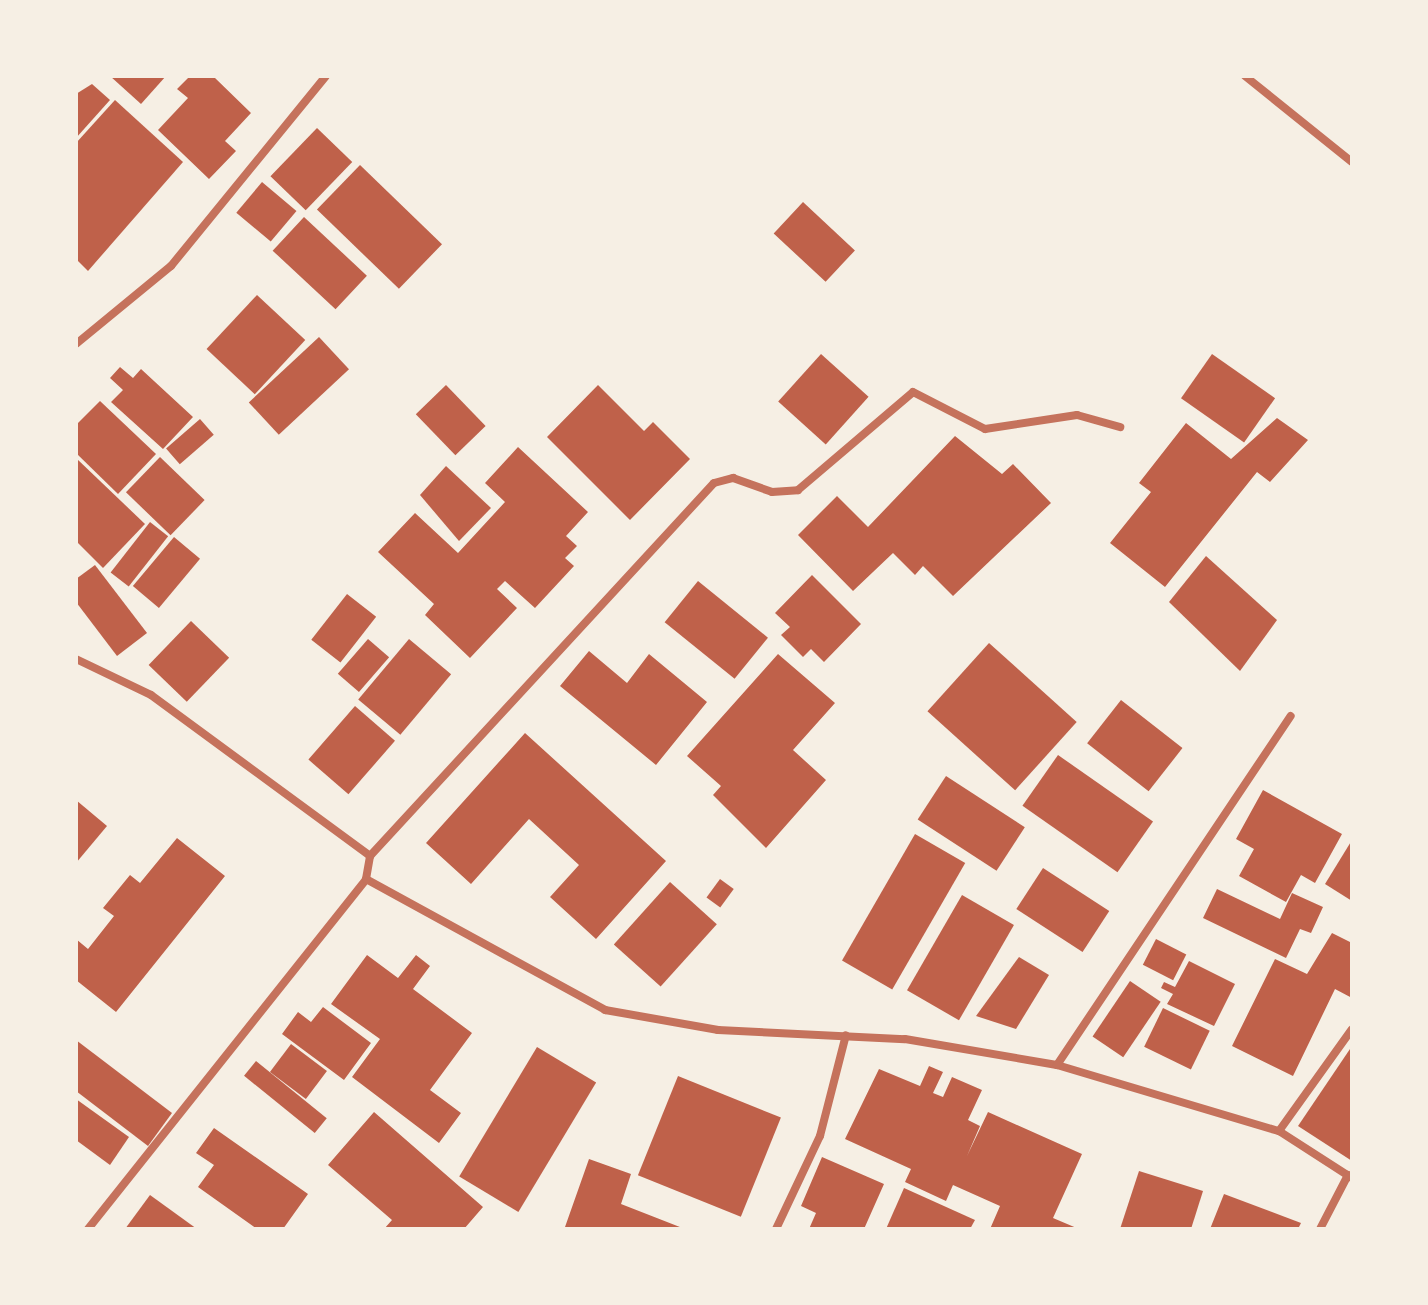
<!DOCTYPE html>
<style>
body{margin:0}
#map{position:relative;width:1428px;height:1305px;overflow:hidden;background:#f6efe4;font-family:"Playfair Display",serif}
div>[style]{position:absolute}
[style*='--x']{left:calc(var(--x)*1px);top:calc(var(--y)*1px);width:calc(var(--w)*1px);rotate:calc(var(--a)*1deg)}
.building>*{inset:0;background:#bf614a;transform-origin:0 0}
.minor>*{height:8px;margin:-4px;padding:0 4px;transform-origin:4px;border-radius:4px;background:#c5725c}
span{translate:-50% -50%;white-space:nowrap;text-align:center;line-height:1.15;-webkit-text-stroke:6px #f6efe4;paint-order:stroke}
.frame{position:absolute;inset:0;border:78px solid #f6efe4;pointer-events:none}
</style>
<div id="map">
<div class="building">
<i style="clip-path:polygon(110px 76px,166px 76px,141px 104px)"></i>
<i style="clip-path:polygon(190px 76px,214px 77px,251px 113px,225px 141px,236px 151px,209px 179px,158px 130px,188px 98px,177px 89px)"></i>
<i style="clip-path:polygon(92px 84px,110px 100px,76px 138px,76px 94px)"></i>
<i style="clip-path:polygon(115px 100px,183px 162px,88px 271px,76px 259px,76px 143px)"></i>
<i style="left:317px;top:128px;width:49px;height:67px;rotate:44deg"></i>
<i style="left:360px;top:165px;width:114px;height:62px;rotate:44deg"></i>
<i style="left:262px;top:182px;width:45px;height:40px;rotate:40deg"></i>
<i style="left:803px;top:202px;width:71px;height:43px;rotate:43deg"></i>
<i style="left:304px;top:217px;width:86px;height:46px;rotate:43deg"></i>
<i style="left:257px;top:295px;width:66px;height:74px;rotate:43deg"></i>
<i style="left:319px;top:337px;width:44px;height:96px;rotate:47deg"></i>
<i style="left:821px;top:354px;width:64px;height:64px;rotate:42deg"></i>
<i style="left:1212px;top:354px;width:77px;height:54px;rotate:35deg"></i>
<i style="clip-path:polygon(120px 367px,133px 378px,141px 369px,193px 417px,163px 449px,111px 402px,123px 390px,110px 378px)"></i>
<i style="left:446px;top:385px;width:57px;height:42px;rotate:46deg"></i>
<i style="clip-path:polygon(598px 385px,644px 431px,653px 422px,690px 459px,630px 520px,547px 437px)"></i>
<i style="clip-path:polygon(100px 401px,156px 454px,118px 494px,76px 453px,76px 425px)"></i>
<i style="clip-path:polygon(1277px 418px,1308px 440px,1270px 482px,1257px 472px,1165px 587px,1110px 543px,1151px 492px,1139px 483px,1186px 423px,1231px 459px)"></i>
<i style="left:200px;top:419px;width:21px;height:45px;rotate:49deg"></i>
<i style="clip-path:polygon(955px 436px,1002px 474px,1013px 464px,1051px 503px,953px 596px,923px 566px,915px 575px,893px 553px,853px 591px,798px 535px,837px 496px,868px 527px)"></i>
<i style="clip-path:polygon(518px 447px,588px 512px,566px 536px,577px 546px,565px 558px,574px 566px,535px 608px,505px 581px,497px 589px,517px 608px,470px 658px,425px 615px,434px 604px,378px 552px,415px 513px,458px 553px,505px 502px,485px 483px)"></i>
<i style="left:160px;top:457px;width:62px;height:49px;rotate:44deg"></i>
<i style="clip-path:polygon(76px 458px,145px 524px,103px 568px,76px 541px)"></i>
<i style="clip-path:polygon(446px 466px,491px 508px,459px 541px,420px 495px)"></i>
<i style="left:150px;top:522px;width:23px;height:64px;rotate:38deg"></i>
<i style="left:174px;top:537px;width:34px;height:64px;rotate:40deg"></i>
<i style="clip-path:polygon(1206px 556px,1277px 620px,1240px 671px,1169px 602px)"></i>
<i style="clip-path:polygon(95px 565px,147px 633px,117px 656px,76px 602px,76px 579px)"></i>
<i style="clip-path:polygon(812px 575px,861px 624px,824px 662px,811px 649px,803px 657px,781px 635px,790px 627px,775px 613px)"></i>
<i style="left:698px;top:581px;width:90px;height:53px;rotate:39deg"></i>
<i style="left:347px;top:594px;width:37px;height:58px;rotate:38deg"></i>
<i style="left:191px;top:621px;width:53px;height:61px;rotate:44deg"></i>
<i style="left:368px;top:639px;width:28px;height:46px;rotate:41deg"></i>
<i style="left:409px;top:639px;width:55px;height:79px;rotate:40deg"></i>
<i style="left:989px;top:643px;width:118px;height:92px;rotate:42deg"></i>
<i style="clip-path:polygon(589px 651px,627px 683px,649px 654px,707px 702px,656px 765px,560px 686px)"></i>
<i style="clip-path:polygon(778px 654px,835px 703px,793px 750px,826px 780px,766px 848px,713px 795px,721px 786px,687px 756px)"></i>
<i style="left:1121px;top:700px;width:78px;height:55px;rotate:38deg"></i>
<i style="left:355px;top:706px;width:53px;height:71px;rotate:41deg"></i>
<i style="clip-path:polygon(525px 733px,666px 861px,596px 939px,550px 897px,579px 865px,529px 819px,471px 884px,426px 843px)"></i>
<i style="left:1058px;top:755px;width:116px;height:62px;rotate:35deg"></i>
<i style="left:946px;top:776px;width:94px;height:52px;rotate:33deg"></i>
<i style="clip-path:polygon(1263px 790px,1342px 834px,1315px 883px,1301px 875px,1286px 902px,1239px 876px,1254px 849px,1236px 839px)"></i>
<i style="clip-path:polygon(76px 800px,107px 826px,76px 863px)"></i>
<i style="left:915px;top:834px;width:58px;height:146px;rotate:30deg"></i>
<i style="clip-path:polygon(177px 838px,225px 876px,116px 1012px,76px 980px,76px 939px,88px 949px,114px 916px,103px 908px,130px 875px,140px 883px)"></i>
<i style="clip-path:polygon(1352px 840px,1352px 901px,1325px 884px)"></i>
<i style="left:1043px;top:868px;width:79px;height:49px;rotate:33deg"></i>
<i style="left:720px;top:879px;width:17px;height:23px;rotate:36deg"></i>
<i style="left:670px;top:882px;width:63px;height:84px;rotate:42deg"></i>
<i style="clip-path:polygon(1217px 889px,1280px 919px,1292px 893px,1323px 907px,1311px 933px,1300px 929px,1286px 958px,1203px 918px)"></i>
<i style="left:962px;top:895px;width:60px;height:110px;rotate:30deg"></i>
<i style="clip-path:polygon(1332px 933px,1352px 943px,1352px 998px,1335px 989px,1293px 1076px,1232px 1046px,1275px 959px,1307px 974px)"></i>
<i style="left:1156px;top:939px;width:34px;height:29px;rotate:27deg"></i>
<i style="clip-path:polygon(367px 955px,398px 978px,416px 955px,430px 966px,413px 989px,472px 1033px,430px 1090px,461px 1113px,439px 1143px,352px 1077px,380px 1039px,331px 1004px)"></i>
<i style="clip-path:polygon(1019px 957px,1049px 975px,1016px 1029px,976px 1016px)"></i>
<i style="clip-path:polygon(1189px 961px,1235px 984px,1214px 1026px,1167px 1004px,1173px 994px,1161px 988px,1164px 982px,1175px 987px)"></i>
<i style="left:1130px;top:981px;width:37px;height:67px;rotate:34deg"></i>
<i style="clip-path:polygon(323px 1007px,371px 1043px,344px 1080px,282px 1034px,298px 1012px,311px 1022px)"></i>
<i style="left:1163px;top:1008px;width:52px;height:43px;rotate:26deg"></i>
<i style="clip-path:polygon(76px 1040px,172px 1113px,148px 1146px,76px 1091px)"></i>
<i style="left:291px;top:1044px;width:45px;height:35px;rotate:37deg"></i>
<i style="clip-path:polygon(1352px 1046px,1352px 1161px,1298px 1126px)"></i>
<i style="left:537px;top:1047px;width:69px;height:151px;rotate:31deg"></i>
<i style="left:256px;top:1061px;width:91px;height:19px;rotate:39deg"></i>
<i style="clip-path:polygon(929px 1066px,943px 1072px,933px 1093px,943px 1097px,952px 1077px,982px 1090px,968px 1120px,980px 1126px,967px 1156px,988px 1112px,1082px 1154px,1053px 1218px,1079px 1229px,990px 1229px,1000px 1206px,953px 1185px,946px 1201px,905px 1182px,911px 1169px,845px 1139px,879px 1069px,920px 1086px)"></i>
<i style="left:678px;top:1076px;width:111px;height:107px;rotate:22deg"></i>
<i style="clip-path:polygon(76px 1099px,129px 1137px,110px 1165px,76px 1140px)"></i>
<i style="clip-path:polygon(374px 1112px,483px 1207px,464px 1229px,384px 1229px,392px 1220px,328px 1165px)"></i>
<i style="clip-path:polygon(214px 1128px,308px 1194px,283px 1229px,257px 1229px,198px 1187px,214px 1165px,196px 1153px)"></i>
<i style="clip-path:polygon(822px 1157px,884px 1184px,864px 1229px,809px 1229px,816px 1213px,801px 1206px)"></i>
<i style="clip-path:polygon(589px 1159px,631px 1174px,621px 1204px,685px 1229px,565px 1227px)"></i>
<i style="clip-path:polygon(1139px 1171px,1203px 1191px,1191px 1229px,1120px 1229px)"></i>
<i style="clip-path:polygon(904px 1188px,975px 1220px,970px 1229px,886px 1229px)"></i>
<i style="clip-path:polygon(1224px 1194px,1301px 1223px,1298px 1229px,1210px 1229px)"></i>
<i style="clip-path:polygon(150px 1195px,197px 1229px,125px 1229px)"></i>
</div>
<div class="minor">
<i style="--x:1245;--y:76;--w:137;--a:38.8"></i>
<i style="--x:76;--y:344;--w:123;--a:-39.4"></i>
<i style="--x:171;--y:266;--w:245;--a:-50.8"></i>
<i style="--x:76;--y:659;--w:83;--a:25.6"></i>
<i style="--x:151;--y:695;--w:272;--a:36.3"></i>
<i style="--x:366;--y:879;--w:273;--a:28.7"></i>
<i style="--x:605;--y:1010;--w:115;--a:10"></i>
<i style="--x:718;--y:1030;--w:187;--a:2.8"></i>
<i style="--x:905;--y:1039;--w:154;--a:9.7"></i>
<i style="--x:1057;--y:1065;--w:232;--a:16.6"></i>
<i style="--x:1279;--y:1131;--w:87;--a:32.8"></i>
<i style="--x:1057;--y:1065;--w:420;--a:-56.2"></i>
<i style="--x:1279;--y:1131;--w:125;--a:-54.4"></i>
<i style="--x:88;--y:1229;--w:447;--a:-51.5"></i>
<i style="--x:366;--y:879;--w:23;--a:-80"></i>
<i style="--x:370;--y:856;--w:507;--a:-47.32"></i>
<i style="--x:714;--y:483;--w:20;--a:-15"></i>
<i style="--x:733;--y:478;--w:41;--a:19.7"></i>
<i style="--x:772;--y:492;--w:26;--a:-4"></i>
<i style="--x:798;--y:490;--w:151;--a:-40.4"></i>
<i style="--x:913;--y:392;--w:81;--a:27.2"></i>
<i style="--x:985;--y:429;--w:93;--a:-8.7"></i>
<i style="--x:1077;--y:415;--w:45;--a:15.6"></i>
<i style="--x:776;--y:1229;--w:103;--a:-64.7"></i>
<i style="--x:820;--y:1136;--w:104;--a:-75.6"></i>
<i style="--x:1320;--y:1229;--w:61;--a:-62.6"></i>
</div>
<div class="frame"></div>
</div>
